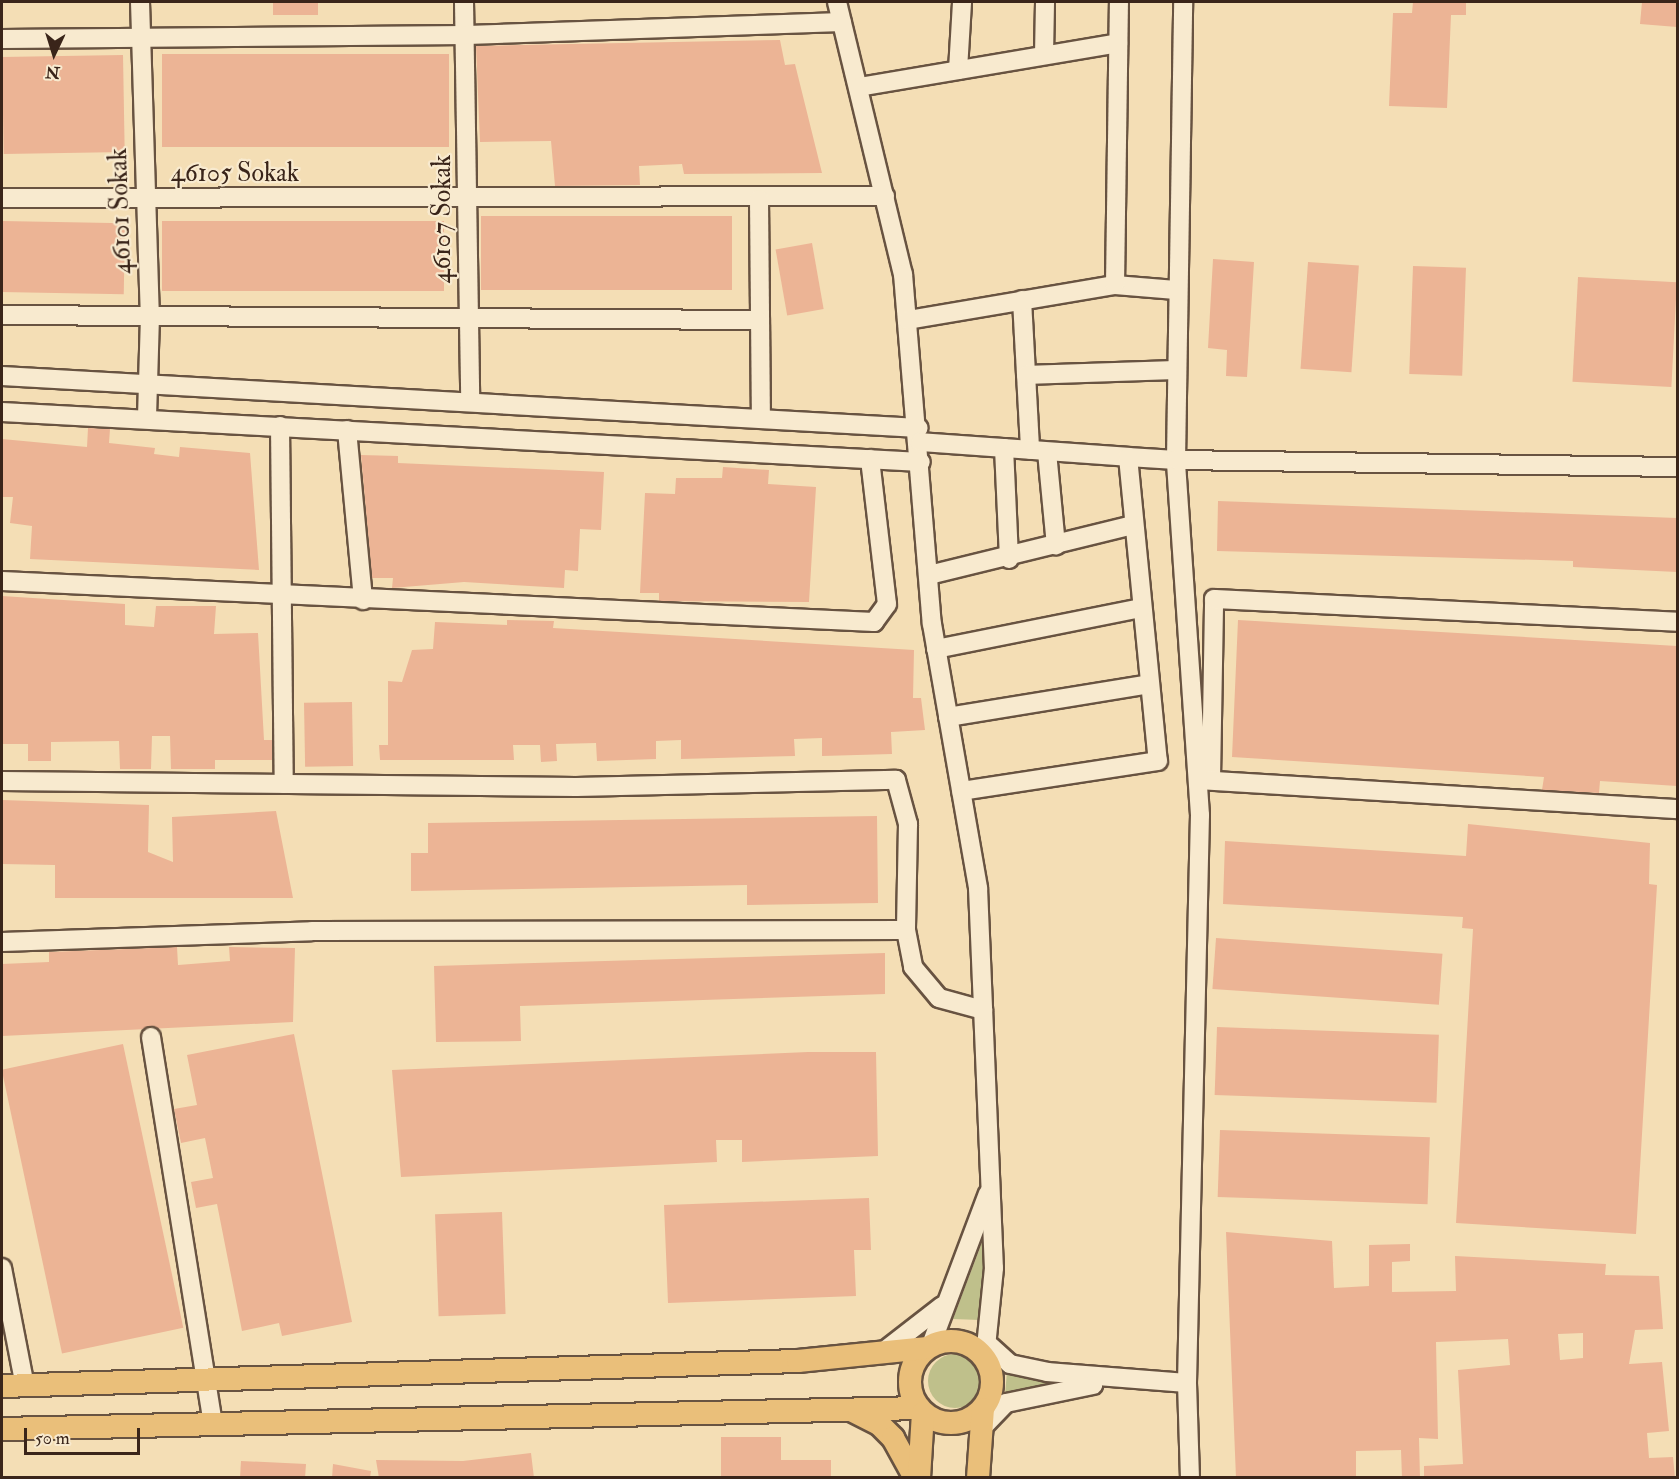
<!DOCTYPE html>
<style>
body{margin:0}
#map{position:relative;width:1679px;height:1479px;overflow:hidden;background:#f4deb5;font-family:"IM FELL Double Pica",serif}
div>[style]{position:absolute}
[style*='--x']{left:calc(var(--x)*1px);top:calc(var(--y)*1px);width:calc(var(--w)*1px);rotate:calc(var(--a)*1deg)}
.green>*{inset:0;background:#bfc08b}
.round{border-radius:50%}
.building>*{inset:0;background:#ecb495;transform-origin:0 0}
.roads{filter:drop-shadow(2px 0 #685341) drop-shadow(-2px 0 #685341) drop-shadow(0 2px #685341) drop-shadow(0 -2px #685341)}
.minor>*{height:18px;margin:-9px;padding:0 9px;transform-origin:9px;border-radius:9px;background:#f8eacf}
.major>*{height:22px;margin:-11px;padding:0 11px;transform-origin:11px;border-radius:11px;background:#eabf7a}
.major>.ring{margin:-11px;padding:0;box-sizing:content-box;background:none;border:22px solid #eabf7a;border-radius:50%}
span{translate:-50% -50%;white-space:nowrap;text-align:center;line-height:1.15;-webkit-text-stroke:4.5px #f8eacf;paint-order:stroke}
.street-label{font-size:26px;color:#3a251a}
.frame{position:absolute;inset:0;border:3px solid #3a251a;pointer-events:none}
.north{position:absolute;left:24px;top:24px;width:60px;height:60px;-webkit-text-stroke:4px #f8eacf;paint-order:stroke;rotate:184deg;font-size:16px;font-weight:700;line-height:24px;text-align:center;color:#3a251a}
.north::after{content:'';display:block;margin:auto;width:21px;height:27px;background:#3a251a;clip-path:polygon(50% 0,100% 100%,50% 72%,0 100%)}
.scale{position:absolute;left:24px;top:1428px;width:116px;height:27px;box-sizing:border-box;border:3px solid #3a251a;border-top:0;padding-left:8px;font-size:18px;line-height:21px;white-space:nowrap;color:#3a251a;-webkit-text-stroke:4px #f8eacf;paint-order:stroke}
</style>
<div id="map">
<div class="green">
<i style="clip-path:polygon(987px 1229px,980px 1320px,953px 1319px)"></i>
<i class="round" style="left:928px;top:1354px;width:54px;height:54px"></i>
<i style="clip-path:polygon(1007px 1371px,1071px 1382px,1005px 1395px)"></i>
</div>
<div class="building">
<i style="left:273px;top:2px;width:45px;height:13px"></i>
<i style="clip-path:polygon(1413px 2px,1466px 2px,1466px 15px,1451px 15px,1447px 108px,1389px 106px,1393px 13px,1412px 13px)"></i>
<i style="clip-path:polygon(1642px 2px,1677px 2px,1677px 27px,1640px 24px)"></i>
<i style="clip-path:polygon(780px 40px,785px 65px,795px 64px,822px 173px,684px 174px,682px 164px,639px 166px,640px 185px,555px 186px,551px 141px,480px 142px,476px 46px)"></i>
<i style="left:449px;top:54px;width:93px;height:287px;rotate:90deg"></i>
<i style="left:123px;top:55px;width:97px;height:121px;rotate:89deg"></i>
<i style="left:481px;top:216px;width:251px;height:74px"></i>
<i style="left:2px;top:221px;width:123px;height:71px;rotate:1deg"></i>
<i style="left:162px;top:221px;width:282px;height:70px"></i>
<i style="left:812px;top:243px;width:67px;height:37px;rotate:80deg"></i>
<i style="clip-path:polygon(1213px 259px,1254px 262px,1247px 377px,1226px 376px,1227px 350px,1208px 348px)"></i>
<i style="left:1308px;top:262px;width:51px;height:107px;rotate:4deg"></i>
<i style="left:1413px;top:266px;width:53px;height:108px;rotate:2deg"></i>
<i style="left:1578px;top:277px;width:99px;height:105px;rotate:3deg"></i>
<i style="clip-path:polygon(88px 428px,110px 429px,109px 443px,155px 448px,154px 454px,179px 457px,180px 447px,250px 453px,259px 570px,30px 559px,32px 526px,10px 523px,13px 497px,2px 497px,2px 439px,87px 447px)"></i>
<i style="clip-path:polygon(361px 455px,398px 456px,398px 463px,604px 472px,601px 530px,580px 529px,578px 571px,565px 570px,564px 588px,464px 582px,392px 588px,393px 578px,372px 578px)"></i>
<i style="clip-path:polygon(723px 467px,769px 470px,768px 484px,816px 487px,809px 602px,659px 601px,659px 593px,640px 593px,645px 493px,675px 494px,676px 478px,722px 478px)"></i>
<i style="clip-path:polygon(1218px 501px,1677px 518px,1677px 572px,1573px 567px,1573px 561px,1217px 551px)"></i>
<i style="clip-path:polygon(2px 596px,125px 604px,125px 625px,154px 627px,156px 606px,216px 606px,214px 634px,258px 633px,264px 740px,272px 740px,272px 760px,215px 760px,215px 769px,171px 769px,170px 736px,152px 736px,151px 769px,120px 769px,119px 741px,51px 742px,51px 761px,28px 761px,28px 744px,2px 744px)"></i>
<i style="clip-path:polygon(507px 620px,554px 621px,553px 628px,914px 650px,913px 698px,921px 698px,925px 730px,891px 732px,892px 754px,822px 756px,822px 738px,794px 739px,795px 756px,681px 759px,681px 740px,656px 741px,656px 759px,597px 761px,596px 743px,556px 744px,557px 761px,541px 762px,540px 745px,513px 745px,514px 760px,380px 760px,379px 745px,388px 745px,388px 681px,402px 682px,412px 650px,433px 649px,435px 622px,507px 625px)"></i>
<i style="clip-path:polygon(1238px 620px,1677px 646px,1677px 786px,1600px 781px,1599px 793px,1542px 790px,1544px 777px,1232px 757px)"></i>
<i style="left:352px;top:702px;width:64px;height:48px;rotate:89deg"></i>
<i style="clip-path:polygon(2px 800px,149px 805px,148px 852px,173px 862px,172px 817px,276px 811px,293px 898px,55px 898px,55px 865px,2px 864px)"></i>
<i style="clip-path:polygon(877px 816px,878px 903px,747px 905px,747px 885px,411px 891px,411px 853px,428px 853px,428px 823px)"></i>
<i style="clip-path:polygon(1468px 824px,1650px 843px,1649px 884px,1657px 885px,1636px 1234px,1456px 1223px,1473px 929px,1462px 928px,1463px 917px,1223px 904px,1225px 841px,1466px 856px)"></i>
<i style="left:1216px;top:938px;width:227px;height:51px;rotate:4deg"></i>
<i style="clip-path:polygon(177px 947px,178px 965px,230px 961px,229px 947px,295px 948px,293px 1022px,2px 1036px,2px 964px,49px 962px,49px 952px)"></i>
<i style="clip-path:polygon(885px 953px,885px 994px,520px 1006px,521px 1041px,436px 1042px,434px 966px)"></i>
<i style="left:1217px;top:1027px;width:222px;height:68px;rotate:2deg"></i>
<i style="clip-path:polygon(294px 1034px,352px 1322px,282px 1336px,279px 1323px,242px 1331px,217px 1204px,196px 1208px,191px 1182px,213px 1178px,205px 1138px,181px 1143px,174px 1109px,197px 1105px,187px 1055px)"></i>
<i style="left:123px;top:1044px;width:290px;height:124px;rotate:78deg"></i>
<i style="clip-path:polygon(808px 1052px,876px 1052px,878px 1156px,742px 1162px,742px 1140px,716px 1140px,717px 1162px,401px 1177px,392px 1070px)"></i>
<i style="left:1220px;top:1130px;width:210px;height:67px;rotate:2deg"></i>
<i style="clip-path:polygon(869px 1198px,871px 1250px,854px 1250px,856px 1296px,668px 1303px,664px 1205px)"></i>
<i style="left:502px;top:1212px;width:102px;height:67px;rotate:88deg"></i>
<i style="clip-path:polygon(evenodd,1226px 1232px,1332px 1241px,1334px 1288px,1369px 1286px,1369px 1245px,1410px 1244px,1410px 1261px,1392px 1262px,1392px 1292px,1456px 1291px,1455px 1256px,1606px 1264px,1605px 1275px,1659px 1276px,1663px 1329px,1635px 1330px,1629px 1364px,1662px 1362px,1669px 1431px,1647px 1433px,1649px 1458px,1673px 1457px,1675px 1478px,1424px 1478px,1424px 1466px,1463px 1464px,1458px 1370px,1510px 1365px,1508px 1339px,1436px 1342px,1438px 1439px,1419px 1438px,1420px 1478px,1402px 1478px,1401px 1450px,1356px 1451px,1356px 1478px,1236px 1478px,1226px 1232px,1583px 1333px,1583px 1358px,1560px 1360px,1558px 1334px,1583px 1333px)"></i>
<i style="clip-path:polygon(721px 1437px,781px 1437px,781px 1460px,831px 1460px,831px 1478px,721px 1478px)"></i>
<i style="clip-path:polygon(531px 1453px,534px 1478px,379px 1478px,376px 1460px,463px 1461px)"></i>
<i style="clip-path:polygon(241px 1461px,306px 1464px,305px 1478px,240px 1478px)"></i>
<i style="clip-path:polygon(333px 1464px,371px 1471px,370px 1478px,332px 1478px)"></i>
</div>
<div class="roads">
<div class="minor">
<i style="--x:140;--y:2;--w:314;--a:88.2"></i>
<i style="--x:150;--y:316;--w:103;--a:91.7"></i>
<i style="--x:464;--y:2;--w:400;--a:89.1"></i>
<i style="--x:837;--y:2;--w:280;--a:76.4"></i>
<i style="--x:903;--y:274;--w:351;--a:85.3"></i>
<i style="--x:932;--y:624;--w:268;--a:80.1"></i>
<i style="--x:978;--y:888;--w:380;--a:87.6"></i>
<i style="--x:994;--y:1268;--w:88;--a:95.8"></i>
<i style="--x:2;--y:39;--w:465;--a:-0.5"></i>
<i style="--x:467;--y:35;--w:375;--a:-2"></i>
<i style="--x:1044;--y:55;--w:53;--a:-88.9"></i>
<i style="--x:958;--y:70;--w:68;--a:-86.6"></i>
<i style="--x:859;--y:87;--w:263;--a:-9.6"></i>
<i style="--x:2;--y:198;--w:883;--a:-0.13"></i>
<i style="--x:759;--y:199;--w:220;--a:89.5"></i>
<i style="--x:1115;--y:285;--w:61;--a:4.7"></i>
<i style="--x:1022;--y:300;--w:150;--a:86.9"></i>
<i style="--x:2;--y:315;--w:755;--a:0.38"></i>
<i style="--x:908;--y:320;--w:210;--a:-9.6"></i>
<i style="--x:1115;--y:285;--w:283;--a:-89.2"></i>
<i style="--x:1026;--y:375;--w:148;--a:-1.9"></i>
<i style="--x:2;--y:376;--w:918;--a:3.25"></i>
<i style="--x:2;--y:412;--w:920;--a:3.11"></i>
<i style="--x:280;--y:426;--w:358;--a:89.4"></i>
<i style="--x:347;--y:430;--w:171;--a:84.6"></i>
<i style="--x:920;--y:442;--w:209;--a:4.1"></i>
<i style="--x:1128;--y:457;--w:305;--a:84.4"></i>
<i style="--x:1158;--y:761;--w:199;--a:171.3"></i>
<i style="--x:1004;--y:448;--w:111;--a:87.4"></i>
<i style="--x:1047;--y:452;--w:94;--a:84.5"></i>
<i style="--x:1128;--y:457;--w:48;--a:3.6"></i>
<i style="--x:1176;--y:460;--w:458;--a:-89.1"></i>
<i style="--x:929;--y:575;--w:210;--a:-13.8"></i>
<i style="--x:2;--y:581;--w:873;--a:2.69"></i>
<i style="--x:874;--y:622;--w:22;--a:-54"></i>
<i style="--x:887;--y:604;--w:146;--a:-96.7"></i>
<i style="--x:936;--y:649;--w:209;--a:-11.3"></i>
<i style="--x:948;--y:717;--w:204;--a:-9.3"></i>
<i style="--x:1211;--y:778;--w:179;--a:-89"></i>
<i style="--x:1214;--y:599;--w:465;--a:2.8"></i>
<i style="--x:1199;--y:780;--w:480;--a:3.5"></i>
<i style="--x:2;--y:781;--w:574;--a:0.6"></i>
<i style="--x:576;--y:787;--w:320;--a:-1.3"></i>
<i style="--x:896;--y:780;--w:46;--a:74.7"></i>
<i style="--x:908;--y:824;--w:106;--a:91.1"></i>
<i style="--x:906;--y:930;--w:38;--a:79"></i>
<i style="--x:913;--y:967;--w:40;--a:50"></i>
<i style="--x:939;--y:998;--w:46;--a:15.3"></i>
<i style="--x:2;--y:942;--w:310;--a:-2"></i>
<i style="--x:312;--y:931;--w:594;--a:-0.1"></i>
<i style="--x:151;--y:1037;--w:391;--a:80.9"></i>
<i style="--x:2;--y:1268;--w:120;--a:79"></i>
<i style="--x:931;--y:1345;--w:162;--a:-69.4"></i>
<i style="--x:989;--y:1345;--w:28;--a:42"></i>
<i style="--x:1010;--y:1364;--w:38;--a:12"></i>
<i style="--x:1047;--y:1372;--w:140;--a:4.5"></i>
<i style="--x:1187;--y:1383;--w:568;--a:-88.69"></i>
<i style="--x:1200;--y:815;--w:356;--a:-93.9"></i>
<i style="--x:1176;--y:460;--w:502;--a:0.8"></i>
<i style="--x:884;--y:1351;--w:73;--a:-37.8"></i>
<i style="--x:1187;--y:1383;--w:95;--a:88.2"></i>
<i style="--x:981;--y:1429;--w:36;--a:-46"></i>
<i style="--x:1006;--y:1403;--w:89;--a:-11.7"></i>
</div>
<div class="major">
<i class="ring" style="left:910px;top:1341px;width:60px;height:60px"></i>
<i style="--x:2;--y:1386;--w:796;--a:-1.8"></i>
<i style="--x:798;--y:1361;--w:130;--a:-5.8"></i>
<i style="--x:851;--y:1410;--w:31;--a:27"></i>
<i style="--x:879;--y:1424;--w:20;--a:45"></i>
<i style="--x:893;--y:1438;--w:46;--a:61.2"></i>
<i style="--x:2;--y:1429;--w:917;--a:-1.31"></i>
<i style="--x:919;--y:1478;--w:65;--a:-86.5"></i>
<i style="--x:978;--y:1478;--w:69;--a:-85.9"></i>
</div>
</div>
<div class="street-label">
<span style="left:235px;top:174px">46105 Sokak</span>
<span style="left:121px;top:211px;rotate:-92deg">46101 Sokak</span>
<span style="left:443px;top:219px;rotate:-90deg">46107 Sokak</span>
</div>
<div class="frame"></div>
<div class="north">N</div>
<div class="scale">50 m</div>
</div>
